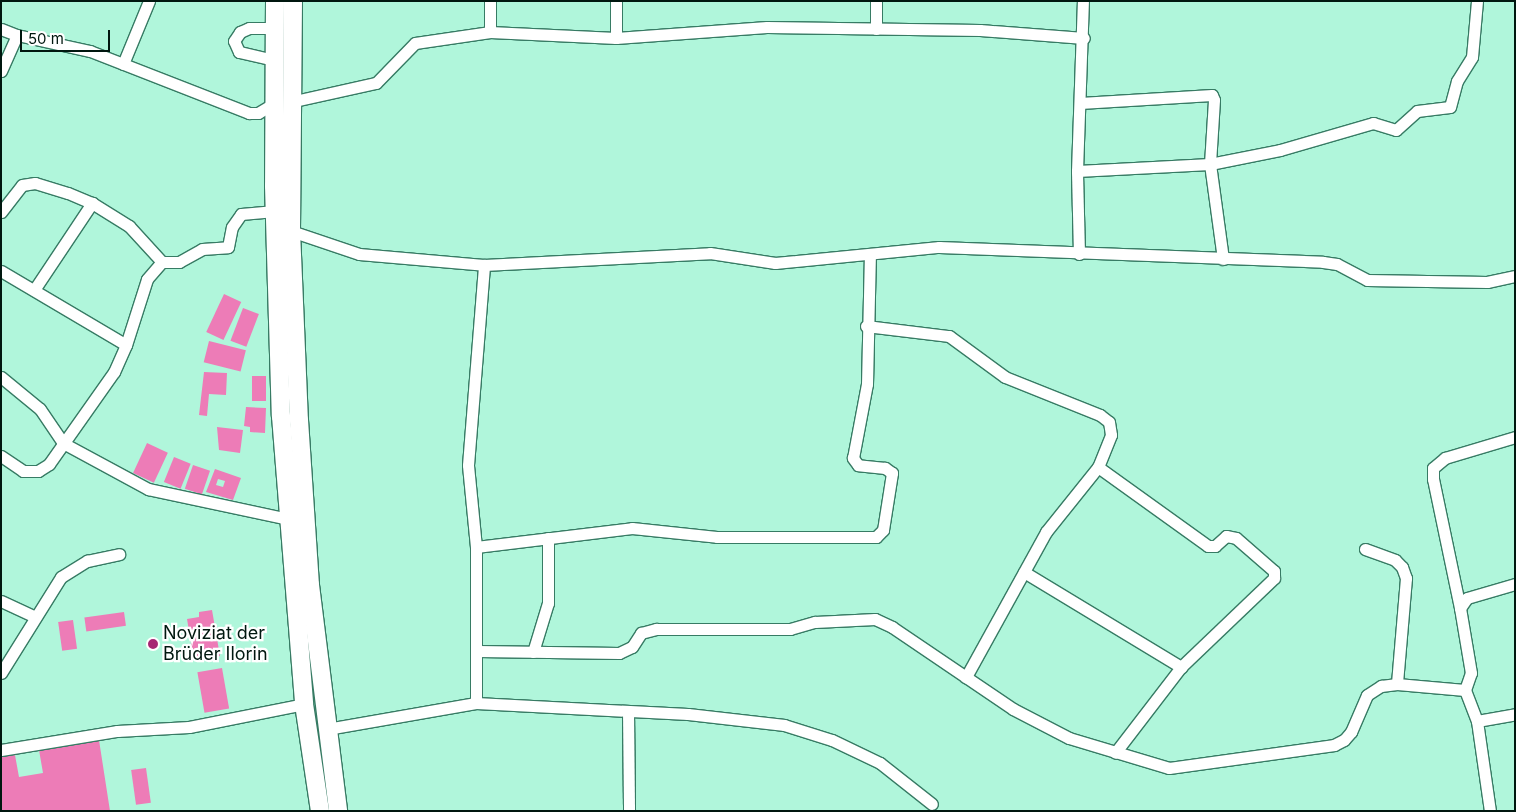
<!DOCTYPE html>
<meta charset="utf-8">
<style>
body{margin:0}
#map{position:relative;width:1516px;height:812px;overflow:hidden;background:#b0f6db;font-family:Inter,sans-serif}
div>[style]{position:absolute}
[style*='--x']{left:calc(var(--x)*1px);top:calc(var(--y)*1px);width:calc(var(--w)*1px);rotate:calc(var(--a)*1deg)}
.building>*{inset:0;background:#ed7cb7;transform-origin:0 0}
.roads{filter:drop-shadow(1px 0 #377b64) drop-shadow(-1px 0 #377b64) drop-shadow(0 1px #377b64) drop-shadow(0 -1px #377b64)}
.minor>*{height:11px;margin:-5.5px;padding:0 5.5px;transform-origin:5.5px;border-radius:5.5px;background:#fff}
.highway>*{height:18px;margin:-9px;padding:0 9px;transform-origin:9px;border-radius:9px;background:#fff}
.dots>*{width:14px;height:14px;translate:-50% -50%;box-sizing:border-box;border:2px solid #fff;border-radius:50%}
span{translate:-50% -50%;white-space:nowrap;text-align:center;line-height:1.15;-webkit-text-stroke:4.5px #fff;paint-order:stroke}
.poi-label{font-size:18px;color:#00170f}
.left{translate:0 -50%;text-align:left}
.frame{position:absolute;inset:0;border:2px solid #00170f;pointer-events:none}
.scale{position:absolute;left:20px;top:30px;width:90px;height:22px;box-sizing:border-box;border:2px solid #00170f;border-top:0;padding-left:6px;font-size:15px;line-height:18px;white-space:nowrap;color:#00170f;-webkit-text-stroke:4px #fff;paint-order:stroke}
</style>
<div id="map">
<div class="building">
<i style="left:224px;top:294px;width:19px;height:42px;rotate:25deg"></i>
<i style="left:243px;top:308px;width:17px;height:35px;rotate:21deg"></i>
<i style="left:209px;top:341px;width:38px;height:22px;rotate:14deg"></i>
<i style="clip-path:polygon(204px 372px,227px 373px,226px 395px,209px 394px,207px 416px,199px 415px)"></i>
<i style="left:252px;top:376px;width:14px;height:25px"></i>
<i style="clip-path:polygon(246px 407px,266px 408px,265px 433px,250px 432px,250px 427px,244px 426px)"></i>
<i style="clip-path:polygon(217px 427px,243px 430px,240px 453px,219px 450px)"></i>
<i style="left:147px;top:443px;width:23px;height:33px;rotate:25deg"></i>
<i style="left:174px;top:457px;width:18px;height:27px;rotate:22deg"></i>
<i style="left:193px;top:465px;width:18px;height:25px;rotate:19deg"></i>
<i style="clip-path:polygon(evenodd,215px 469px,241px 478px,233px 500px,206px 492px,215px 469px,218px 479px,225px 481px,223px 487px,216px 485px,218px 479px)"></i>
<i style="clip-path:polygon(212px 610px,220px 656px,194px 661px,187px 619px,199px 617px,199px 612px)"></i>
<i style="left:124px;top:612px;width:14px;height:40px;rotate:82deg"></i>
<i style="left:73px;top:620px;width:29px;height:15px;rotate:82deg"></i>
<i style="left:222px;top:668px;width:41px;height:25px;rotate:80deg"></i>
<i style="clip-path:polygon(99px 740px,110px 811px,1px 811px,1px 757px,15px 755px,19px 777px,43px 773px,39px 750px)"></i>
<i style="left:146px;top:768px;width:35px;height:15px;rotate:82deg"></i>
</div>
<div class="roads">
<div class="minor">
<i style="--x:490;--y:1;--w:31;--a:90"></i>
<i style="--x:616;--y:1;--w:37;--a:90"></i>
<i style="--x:1;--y:29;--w:17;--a:21"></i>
<i style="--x:17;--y:35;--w:75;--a:12.4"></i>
<i style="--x:90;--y:51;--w:171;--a:21.3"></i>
<i style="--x:249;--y:113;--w:9;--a:0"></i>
<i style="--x:258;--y:113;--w:17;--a:-31"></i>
<i style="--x:876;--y:29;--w:28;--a:-90"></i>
<i style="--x:274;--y:60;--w:36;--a:-167"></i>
<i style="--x:239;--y:52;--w:12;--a:-114"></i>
<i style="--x:234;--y:41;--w:11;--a:-56"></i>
<i style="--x:240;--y:32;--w:10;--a:-24"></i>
<i style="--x:249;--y:28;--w:25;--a:0"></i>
<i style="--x:123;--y:64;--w:68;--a:-67.6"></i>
<i style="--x:1;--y:71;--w:39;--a:-66"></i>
<i style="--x:290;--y:102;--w:88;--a:-12.5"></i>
<i style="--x:376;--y:83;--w:56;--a:-45.7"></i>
<i style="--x:415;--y:43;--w:76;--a:-8.3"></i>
<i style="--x:490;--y:32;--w:126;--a:2.7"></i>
<i style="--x:616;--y:38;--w:151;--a:-4.2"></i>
<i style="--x:767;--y:27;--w:213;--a:0.8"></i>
<i style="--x:980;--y:30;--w:104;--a:4.4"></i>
<i style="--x:1080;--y:103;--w:132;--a:-3.5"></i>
<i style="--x:1212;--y:95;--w:5;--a:68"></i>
<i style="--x:1214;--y:100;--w:64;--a:93.6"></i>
<i style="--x:1210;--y:164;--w:96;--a:82.2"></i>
<i style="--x:1077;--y:171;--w:133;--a:-3"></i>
<i style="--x:1210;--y:164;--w:71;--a:-11.3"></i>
<i style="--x:1280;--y:150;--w:97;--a:-16.2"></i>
<i style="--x:1373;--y:123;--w:24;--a:17"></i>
<i style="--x:1396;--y:130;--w:28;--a:-42"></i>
<i style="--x:1417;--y:111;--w:33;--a:-7"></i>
<i style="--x:1450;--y:107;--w:27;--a:-75"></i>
<i style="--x:1457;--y:81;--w:28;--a:-58"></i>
<i style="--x:1472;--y:57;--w:56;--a:-84.9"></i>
<i style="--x:1;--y:212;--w:34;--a:-52"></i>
<i style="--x:22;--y:185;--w:13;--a:-9"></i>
<i style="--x:35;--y:183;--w:34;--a:17"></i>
<i style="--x:68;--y:193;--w:26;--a:23"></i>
<i style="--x:92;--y:203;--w:44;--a:31.9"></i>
<i style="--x:129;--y:226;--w:49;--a:47.5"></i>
<i style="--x:291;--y:231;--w:72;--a:18.7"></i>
<i style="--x:359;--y:254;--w:125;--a:5"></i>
<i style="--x:484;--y:265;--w:226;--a:-3"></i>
<i style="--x:710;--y:253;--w:66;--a:8.7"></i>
<i style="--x:775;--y:263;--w:165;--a:-5.6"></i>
<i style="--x:939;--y:247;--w:384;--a:2.2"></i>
<i style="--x:1323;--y:262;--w:14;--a:8"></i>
<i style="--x:1337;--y:264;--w:34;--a:28"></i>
<i style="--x:1367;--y:280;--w:120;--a:1"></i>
<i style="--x:1487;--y:282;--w:29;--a:-12"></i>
<i style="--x:1079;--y:254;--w:83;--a:-91.4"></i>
<i style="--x:1077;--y:171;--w:170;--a:-88"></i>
<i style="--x:1;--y:271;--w:145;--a:30.6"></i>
<i style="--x:34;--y:290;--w:105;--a:-56.3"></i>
<i style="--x:866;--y:326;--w:84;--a:6.9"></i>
<i style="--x:949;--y:336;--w:69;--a:36.2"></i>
<i style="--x:1005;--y:377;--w:102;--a:21.8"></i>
<i style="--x:1100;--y:415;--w:11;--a:38"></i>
<i style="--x:1109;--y:422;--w:13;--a:81"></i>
<i style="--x:1111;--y:435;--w:35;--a:112"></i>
<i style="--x:1098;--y:467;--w:83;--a:128.7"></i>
<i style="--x:1046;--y:532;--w:166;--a:118.9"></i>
<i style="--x:1;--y:377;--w:50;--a:39.4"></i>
<i style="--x:40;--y:409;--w:41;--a:55.9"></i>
<i style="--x:63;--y:443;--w:97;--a:28.4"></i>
<i style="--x:148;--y:489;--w:143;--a:12.1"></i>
<i style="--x:1;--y:456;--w:27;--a:34"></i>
<i style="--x:23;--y:471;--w:15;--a:0"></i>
<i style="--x:38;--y:471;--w:13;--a:-32"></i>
<i style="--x:49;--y:464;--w:113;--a:-54.8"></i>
<i style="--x:114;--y:372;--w:30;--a:-66"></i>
<i style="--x:126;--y:345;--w:69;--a:-72.3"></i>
<i style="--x:147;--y:279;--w:23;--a:-49"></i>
<i style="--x:162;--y:262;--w:17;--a:0"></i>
<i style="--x:179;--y:262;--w:26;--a:-29"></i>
<i style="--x:202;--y:249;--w:26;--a:-4"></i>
<i style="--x:228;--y:247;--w:20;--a:-79"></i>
<i style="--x:232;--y:227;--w:16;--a:-55"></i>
<i style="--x:241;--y:214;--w:34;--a:-5"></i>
<i style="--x:1098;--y:467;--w:135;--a:35.7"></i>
<i style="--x:1208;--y:546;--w:7;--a:0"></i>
<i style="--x:1215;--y:546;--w:15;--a:-42"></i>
<i style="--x:1226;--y:536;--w:10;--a:11"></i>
<i style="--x:1236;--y:538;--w:50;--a:41"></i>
<i style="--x:1274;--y:571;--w:7;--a:90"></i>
<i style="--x:1274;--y:578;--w:129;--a:136.3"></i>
<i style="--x:1181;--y:667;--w:108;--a:127.5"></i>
<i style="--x:476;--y:547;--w:157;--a:-6.9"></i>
<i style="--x:632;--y:528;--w:85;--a:6"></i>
<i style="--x:717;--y:537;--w:159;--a:0"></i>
<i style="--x:876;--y:537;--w:10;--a:-45"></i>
<i style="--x:883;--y:530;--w:58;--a:-81"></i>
<i style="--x:892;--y:473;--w:9;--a:-144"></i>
<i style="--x:885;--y:468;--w:27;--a:-174"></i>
<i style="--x:858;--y:465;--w:9;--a:-126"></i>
<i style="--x:853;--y:458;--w:75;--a:-79.3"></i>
<i style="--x:867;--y:384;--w:130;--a:-88.7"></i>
<i style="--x:1365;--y:549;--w:32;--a:20"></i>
<i style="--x:1395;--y:560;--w:10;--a:45"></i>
<i style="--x:1402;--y:567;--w:12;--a:70"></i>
<i style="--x:1406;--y:578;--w:106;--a:94.9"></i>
<i style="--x:1024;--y:572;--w:184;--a:31.2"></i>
<i style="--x:1;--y:601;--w:38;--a:25"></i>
<i style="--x:1460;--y:608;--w:132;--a:-101.8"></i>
<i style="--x:1433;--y:479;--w:11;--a:-90"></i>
<i style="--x:1433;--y:468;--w:16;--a:-40"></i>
<i style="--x:1445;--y:458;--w:73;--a:-16.7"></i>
<i style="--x:478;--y:651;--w:141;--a:0.8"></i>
<i style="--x:619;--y:653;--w:14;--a:-25"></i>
<i style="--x:632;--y:647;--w:17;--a:-57"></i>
<i style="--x:641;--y:633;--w:16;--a:-15"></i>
<i style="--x:656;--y:629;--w:134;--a:0"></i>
<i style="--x:790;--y:629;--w:26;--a:-16"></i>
<i style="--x:815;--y:622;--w:60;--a:-2.9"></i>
<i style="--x:875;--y:619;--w:19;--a:25"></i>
<i style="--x:892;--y:627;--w:146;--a:34.1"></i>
<i style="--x:1013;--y:709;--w:63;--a:27.4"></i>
<i style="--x:1069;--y:738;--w:104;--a:16.7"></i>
<i style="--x:1169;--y:768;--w:167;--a:-7.9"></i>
<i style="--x:1334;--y:745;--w:11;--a:-27"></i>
<i style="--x:1344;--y:740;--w:11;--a:-49"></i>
<i style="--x:1351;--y:732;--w:40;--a:-66.6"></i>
<i style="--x:1367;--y:695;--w:17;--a:-33"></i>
<i style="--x:1381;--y:686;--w:16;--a:-7"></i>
<i style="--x:1397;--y:684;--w:68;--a:5"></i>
<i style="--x:533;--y:652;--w:51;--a:-73"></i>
<i style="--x:548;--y:603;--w:65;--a:-90"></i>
<i style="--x:1;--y:673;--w:113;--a:-58"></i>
<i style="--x:61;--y:577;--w:31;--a:-32"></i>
<i style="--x:87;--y:561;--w:33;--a:-12"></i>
<i style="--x:1465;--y:690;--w:18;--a:-71"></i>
<i style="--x:1471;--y:673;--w:66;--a:-99.6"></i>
<i style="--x:1460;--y:608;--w:12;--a:-55"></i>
<i style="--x:1467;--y:598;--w:50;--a:-16.3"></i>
<i style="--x:1465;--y:690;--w:33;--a:69"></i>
<i style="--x:1477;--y:721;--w:91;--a:81.8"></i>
<i style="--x:476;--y:703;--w:156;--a:-90"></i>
<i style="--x:476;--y:547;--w:82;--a:-95.6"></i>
<i style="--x:468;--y:465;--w:201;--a:-85.4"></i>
<i style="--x:628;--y:711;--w:100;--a:89.4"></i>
<i style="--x:1477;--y:721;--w:39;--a:-10"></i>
<i style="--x:327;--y:729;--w:151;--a:-9.9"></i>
<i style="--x:476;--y:703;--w:212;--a:3"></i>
<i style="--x:688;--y:714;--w:97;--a:6.5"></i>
<i style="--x:784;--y:725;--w:50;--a:17.4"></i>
<i style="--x:832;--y:740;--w:53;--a:25.6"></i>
<i style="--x:880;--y:763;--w:66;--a:38.3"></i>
<i style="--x:1;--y:750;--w:118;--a:-9.3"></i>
<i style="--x:117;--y:731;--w:72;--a:-3.2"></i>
<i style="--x:189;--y:727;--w:117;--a:-11.3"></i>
</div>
<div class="highway">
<i style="--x:275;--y:1;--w:185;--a:90.3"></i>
<i style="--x:274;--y:186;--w:230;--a:88.3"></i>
<i style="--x:281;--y:416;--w:289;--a:85.4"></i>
<i style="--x:304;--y:704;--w:108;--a:81.5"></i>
<i style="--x:293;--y:1;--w:230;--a:90.5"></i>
<i style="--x:291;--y:231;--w:189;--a:87.6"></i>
<i style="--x:299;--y:420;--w:165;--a:86.2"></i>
<i style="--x:310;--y:585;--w:228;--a:82.9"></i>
</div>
</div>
<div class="dots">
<i style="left:153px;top:644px;background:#a72573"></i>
</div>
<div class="poi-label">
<span class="left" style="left:163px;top:644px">Noviziat der<br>Brüder Ilorin</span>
</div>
<div class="frame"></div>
<div class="scale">50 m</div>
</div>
